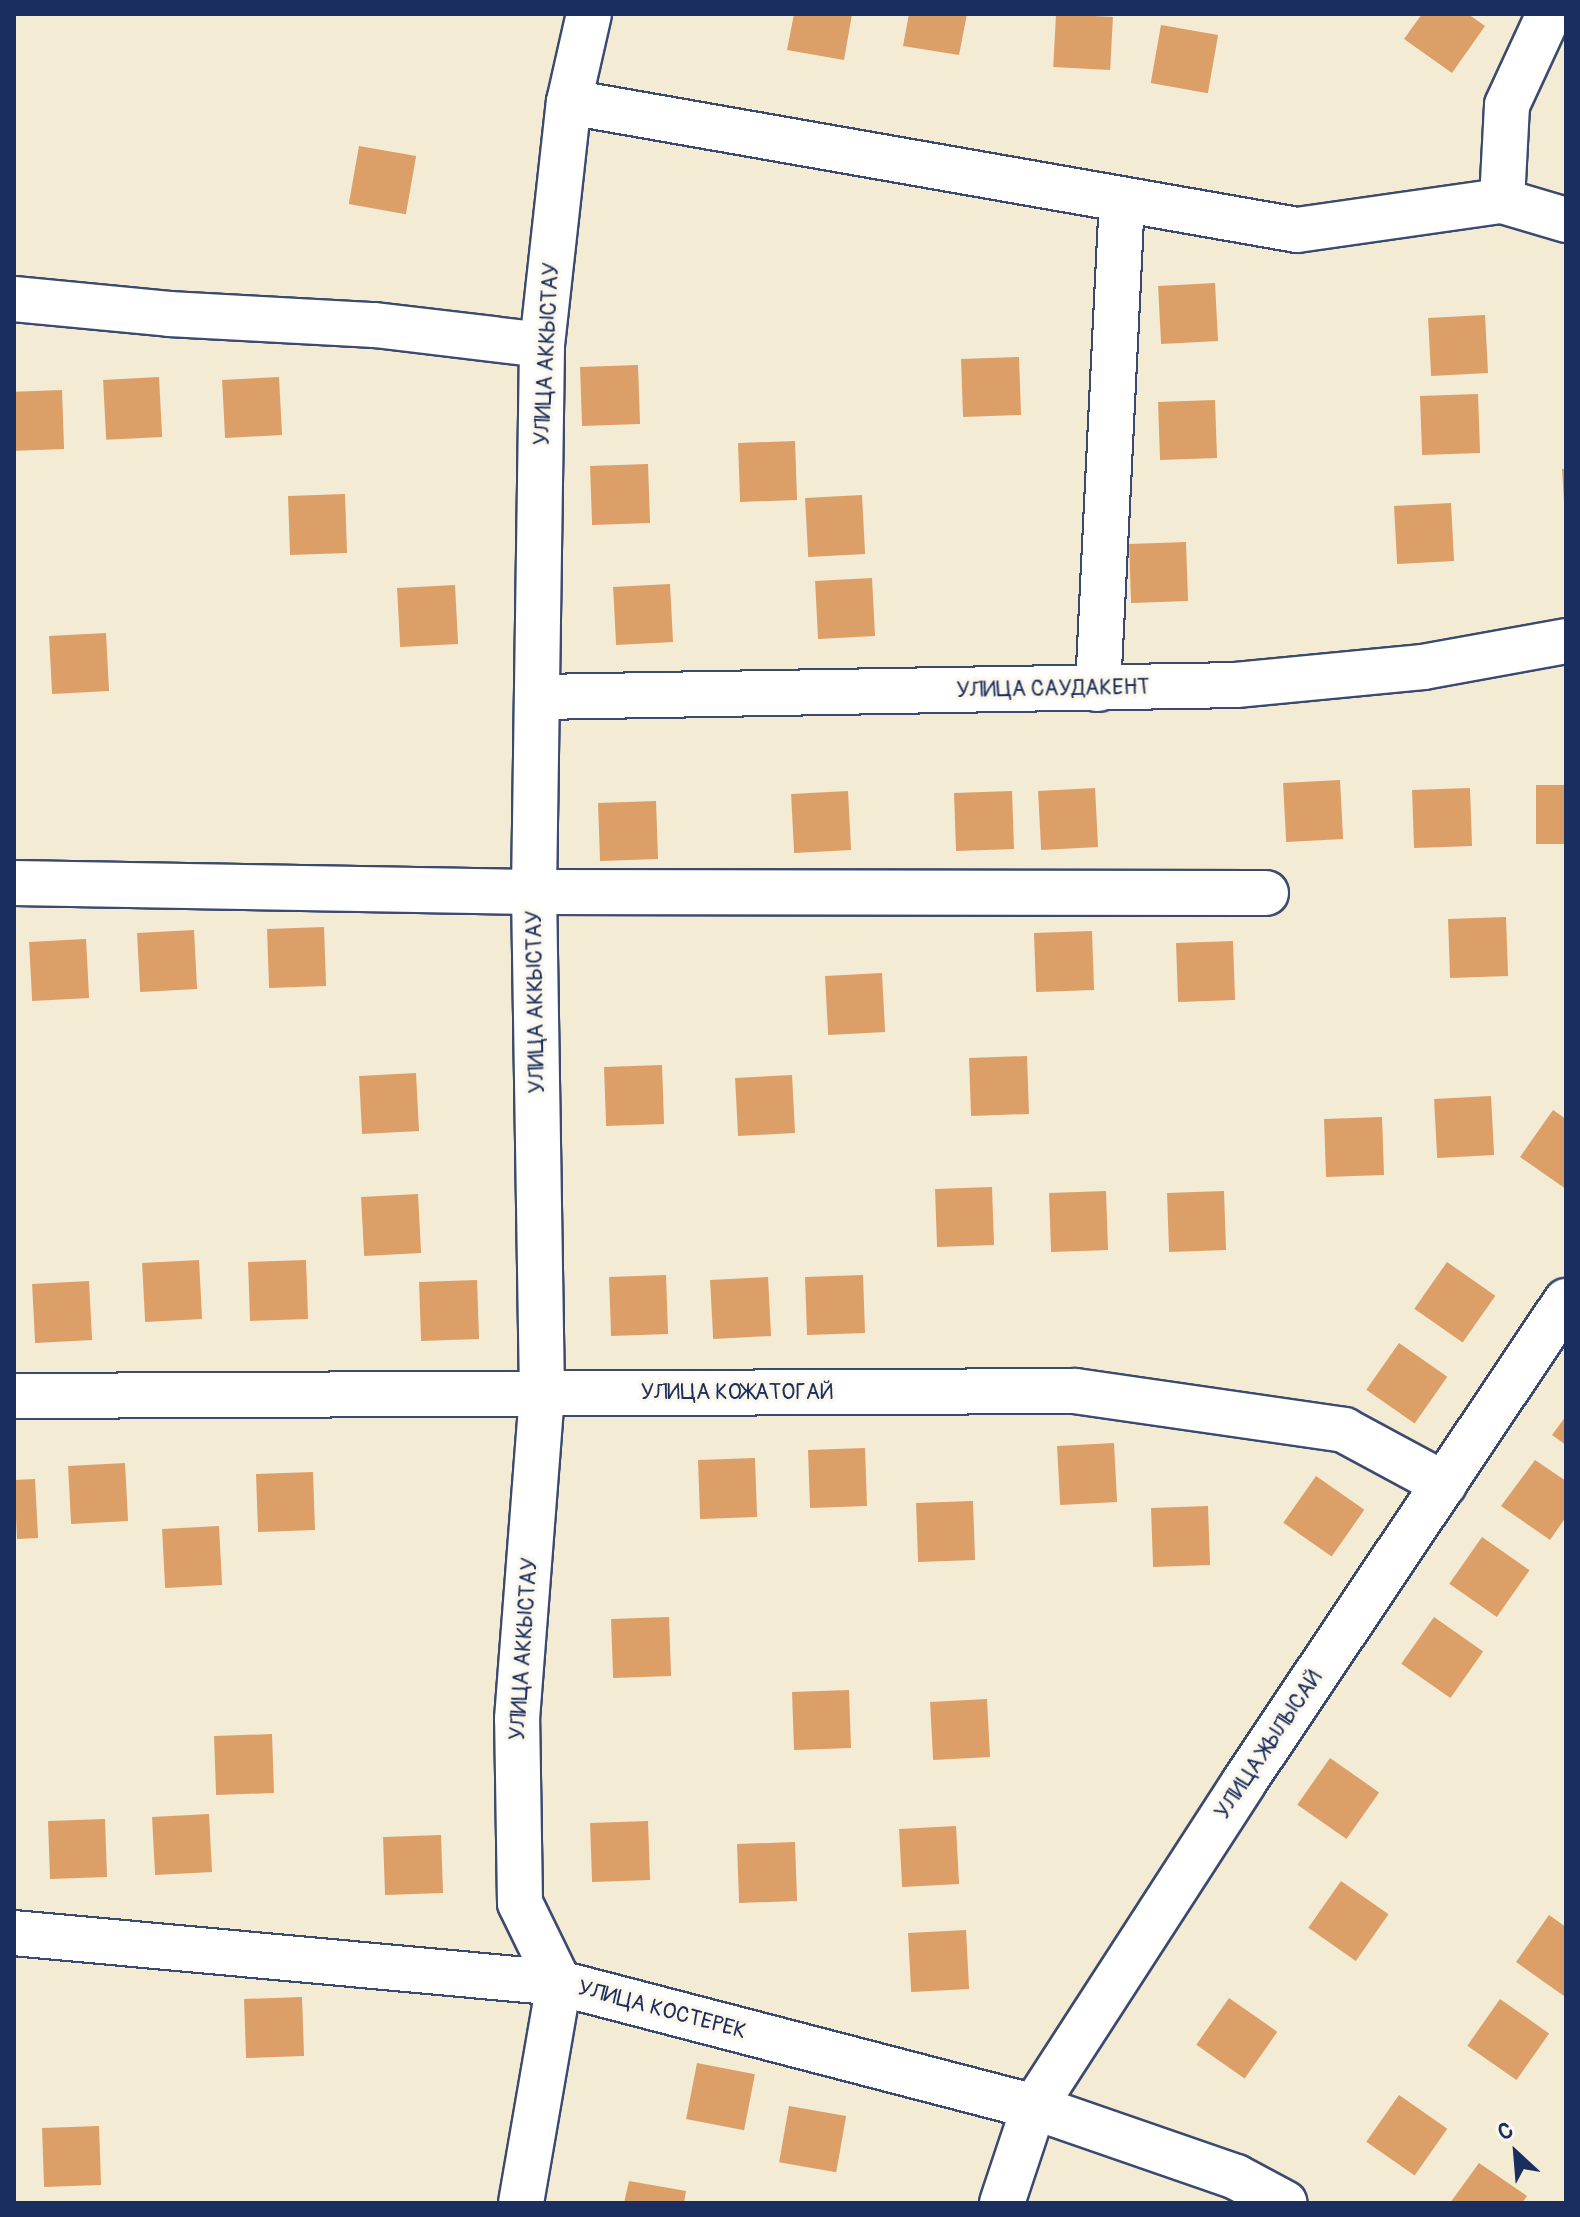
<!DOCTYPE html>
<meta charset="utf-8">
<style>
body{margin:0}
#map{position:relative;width:1580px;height:2217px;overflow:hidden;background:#f3ebd4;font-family:Pangolin,sans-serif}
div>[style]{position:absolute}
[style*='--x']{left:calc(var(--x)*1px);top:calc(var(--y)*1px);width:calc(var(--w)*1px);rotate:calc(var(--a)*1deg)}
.building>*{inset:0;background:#dc9f68;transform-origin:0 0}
.roads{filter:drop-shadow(2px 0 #3b4b70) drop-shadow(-2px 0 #3b4b70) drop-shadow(0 2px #3b4b70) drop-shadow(0 -2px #3b4b70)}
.minor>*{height:44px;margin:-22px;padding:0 22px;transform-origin:22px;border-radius:22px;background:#fff}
span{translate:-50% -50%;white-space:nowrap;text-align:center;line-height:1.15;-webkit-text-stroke:7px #fbf7ec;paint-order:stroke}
.street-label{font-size:22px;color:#1b2f5e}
.frame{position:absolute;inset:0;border:16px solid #1b2f5e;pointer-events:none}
.north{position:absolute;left:1476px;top:2113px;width:80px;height:80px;-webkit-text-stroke:6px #fbf7ec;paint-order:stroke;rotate:334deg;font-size:22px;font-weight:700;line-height:32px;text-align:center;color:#1b2f5e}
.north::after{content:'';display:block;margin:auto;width:28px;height:36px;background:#1b2f5e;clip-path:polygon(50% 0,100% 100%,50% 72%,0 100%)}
</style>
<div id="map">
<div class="building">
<i style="clip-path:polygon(794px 14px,852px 14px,844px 60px,787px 50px)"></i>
<i style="clip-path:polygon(909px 14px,967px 14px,959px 55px,903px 46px)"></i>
<i style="left:1056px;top:14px;width:57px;height:53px;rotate:3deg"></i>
<i style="clip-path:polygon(1422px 14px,1468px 14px,1485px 26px,1452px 73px,1404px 39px)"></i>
<i style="left:1161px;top:25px;width:58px;height:59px;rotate:10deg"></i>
<i style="left:359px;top:146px;width:58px;height:59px;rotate:10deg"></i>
<i style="left:1215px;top:283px;width:58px;height:57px;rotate:87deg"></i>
<i style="left:1485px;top:315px;width:58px;height:57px;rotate:87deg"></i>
<i style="left:1019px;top:357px;width:58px;height:58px;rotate:88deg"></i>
<i style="left:638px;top:365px;width:59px;height:58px;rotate:88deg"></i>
<i style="left:159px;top:377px;width:60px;height:56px;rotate:87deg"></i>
<i style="left:279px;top:377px;width:58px;height:57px;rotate:87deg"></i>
<i style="left:62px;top:390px;width:59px;height:48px;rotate:88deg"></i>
<i style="left:1478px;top:394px;width:59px;height:58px;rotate:88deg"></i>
<i style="left:1215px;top:400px;width:58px;height:57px;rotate:88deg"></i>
<i style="left:795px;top:441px;width:59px;height:57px;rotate:88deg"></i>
<i style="left:648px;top:464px;width:59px;height:58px;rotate:88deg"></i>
<i style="clip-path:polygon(1562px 469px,1566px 469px,1566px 502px,1564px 502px)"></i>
<i style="left:345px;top:494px;width:59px;height:57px;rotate:88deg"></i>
<i style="left:862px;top:495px;width:59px;height:57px;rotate:87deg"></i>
<i style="left:1451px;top:503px;width:58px;height:57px;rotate:87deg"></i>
<i style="left:1186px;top:542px;width:59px;height:57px;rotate:88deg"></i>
<i style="left:872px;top:578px;width:58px;height:57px;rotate:87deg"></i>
<i style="left:670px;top:584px;width:58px;height:57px;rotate:87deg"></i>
<i style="left:455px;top:585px;width:59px;height:58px;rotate:87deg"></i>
<i style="left:106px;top:633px;width:58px;height:57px;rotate:87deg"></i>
<i style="left:1340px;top:780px;width:59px;height:57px;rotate:87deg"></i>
<i style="left:1566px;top:785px;width:59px;height:30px;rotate:90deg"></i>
<i style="left:1095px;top:788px;width:59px;height:57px;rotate:87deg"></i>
<i style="left:1470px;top:788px;width:58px;height:58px;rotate:88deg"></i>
<i style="left:848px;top:791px;width:59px;height:57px;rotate:87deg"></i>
<i style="left:1012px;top:791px;width:58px;height:58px;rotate:88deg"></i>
<i style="left:656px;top:801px;width:58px;height:58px;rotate:88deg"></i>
<i style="left:1506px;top:917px;width:59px;height:58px;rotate:88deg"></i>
<i style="left:324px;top:927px;width:59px;height:57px;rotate:88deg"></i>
<i style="left:194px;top:930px;width:59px;height:57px;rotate:87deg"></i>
<i style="left:1092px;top:931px;width:59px;height:58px;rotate:88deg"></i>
<i style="left:86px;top:939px;width:59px;height:57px;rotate:87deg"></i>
<i style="left:1233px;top:941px;width:59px;height:57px;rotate:88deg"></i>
<i style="left:882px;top:973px;width:59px;height:57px;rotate:87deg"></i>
<i style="left:1027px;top:1056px;width:58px;height:58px;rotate:88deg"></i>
<i style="left:662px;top:1065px;width:59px;height:58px;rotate:88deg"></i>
<i style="left:416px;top:1073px;width:58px;height:57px;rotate:87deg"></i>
<i style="left:792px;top:1075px;width:58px;height:57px;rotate:87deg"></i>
<i style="left:1491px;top:1096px;width:59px;height:57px;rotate:87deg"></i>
<i style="clip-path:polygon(1553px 1110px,1566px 1119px,1566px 1189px,1520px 1157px)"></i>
<i style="left:1382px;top:1117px;width:58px;height:58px;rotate:88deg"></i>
<i style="left:992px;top:1187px;width:58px;height:57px;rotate:88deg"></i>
<i style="left:1106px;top:1191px;width:59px;height:57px;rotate:88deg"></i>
<i style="left:1224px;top:1191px;width:59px;height:57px;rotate:88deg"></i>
<i style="left:418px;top:1194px;width:59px;height:57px;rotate:87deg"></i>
<i style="left:199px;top:1260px;width:59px;height:57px;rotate:87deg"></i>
<i style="left:306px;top:1260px;width:59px;height:58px;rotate:88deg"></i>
<i style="left:1447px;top:1262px;width:59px;height:57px;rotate:35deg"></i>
<i style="left:666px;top:1275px;width:59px;height:57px;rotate:88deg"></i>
<i style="left:863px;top:1275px;width:58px;height:58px;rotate:88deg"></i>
<i style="left:768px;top:1277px;width:59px;height:58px;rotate:87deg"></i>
<i style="left:477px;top:1280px;width:59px;height:58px;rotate:88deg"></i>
<i style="left:89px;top:1281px;width:59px;height:57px;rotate:87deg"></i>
<i style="left:1399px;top:1343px;width:59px;height:57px;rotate:35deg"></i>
<i style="clip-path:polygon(1566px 1416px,1566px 1445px,1552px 1435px)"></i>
<i style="left:1114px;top:1443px;width:59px;height:57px;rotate:87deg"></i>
<i style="left:865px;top:1448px;width:58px;height:57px;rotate:88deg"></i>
<i style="left:755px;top:1458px;width:59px;height:57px;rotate:88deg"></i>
<i style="clip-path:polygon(1535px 1460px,1566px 1481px,1566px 1517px,1550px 1540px,1501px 1506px)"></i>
<i style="left:125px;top:1463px;width:58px;height:57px;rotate:87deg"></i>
<i style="left:313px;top:1472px;width:58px;height:57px;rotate:88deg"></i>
<i style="left:1316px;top:1476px;width:59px;height:57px;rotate:35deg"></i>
<i style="left:35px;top:1479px;width:59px;height:21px;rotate:87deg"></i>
<i style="left:973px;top:1501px;width:59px;height:57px;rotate:88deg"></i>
<i style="left:1208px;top:1506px;width:59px;height:57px;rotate:88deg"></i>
<i style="left:219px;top:1526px;width:59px;height:57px;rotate:87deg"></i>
<i style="left:1482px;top:1537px;width:58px;height:57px;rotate:35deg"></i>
<i style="left:669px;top:1617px;width:59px;height:58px;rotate:88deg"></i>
<i style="left:1434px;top:1617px;width:60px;height:57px;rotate:35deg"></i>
<i style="left:849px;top:1690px;width:58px;height:57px;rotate:88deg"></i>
<i style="left:987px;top:1699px;width:58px;height:57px;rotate:87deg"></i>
<i style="left:272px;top:1734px;width:59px;height:58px;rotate:88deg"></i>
<i style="left:1330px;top:1758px;width:60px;height:57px;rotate:35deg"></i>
<i style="left:209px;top:1814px;width:58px;height:57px;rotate:87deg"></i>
<i style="left:105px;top:1819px;width:58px;height:57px;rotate:88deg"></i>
<i style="left:648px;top:1821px;width:59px;height:58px;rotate:88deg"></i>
<i style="left:956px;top:1826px;width:58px;height:57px;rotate:87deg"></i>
<i style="left:441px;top:1835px;width:58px;height:58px;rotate:88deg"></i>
<i style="left:795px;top:1842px;width:59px;height:58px;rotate:88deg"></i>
<i style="left:1341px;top:1881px;width:58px;height:57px;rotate:35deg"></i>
<i style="clip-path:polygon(1549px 1915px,1566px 1927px,1564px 1996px,1516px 1962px)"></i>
<i style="left:966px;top:1930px;width:59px;height:58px;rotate:87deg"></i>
<i style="left:302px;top:1997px;width:59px;height:58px;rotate:88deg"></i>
<i style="left:1229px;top:1998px;width:59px;height:57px;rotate:35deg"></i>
<i style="left:1500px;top:1999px;width:60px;height:57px;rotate:35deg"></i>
<i style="left:697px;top:2063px;width:59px;height:57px;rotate:11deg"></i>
<i style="left:1399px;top:2095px;width:59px;height:57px;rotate:35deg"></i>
<i style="left:789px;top:2106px;width:58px;height:57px;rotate:10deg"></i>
<i style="left:99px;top:2126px;width:59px;height:57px;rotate:88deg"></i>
<i style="clip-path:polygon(1479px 2163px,1527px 2196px,1522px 2203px,1450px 2203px)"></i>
<i style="clip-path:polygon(629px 2181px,686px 2191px,684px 2203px,624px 2203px)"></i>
</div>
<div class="roads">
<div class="minor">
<i style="--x:569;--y:102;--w:739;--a:9.97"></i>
<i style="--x:1297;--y:230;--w:207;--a:-8.1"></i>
<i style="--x:1502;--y:201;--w:67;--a:16.5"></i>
<i style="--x:1502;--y:201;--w:96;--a:-87"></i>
<i style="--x:1507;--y:105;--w:100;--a:-65.2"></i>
<i style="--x:14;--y:299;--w:156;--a:5.5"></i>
<i style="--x:169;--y:314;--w:206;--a:3.1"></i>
<i style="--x:375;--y:325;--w:168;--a:6.8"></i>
<i style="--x:1098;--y:689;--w:490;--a:-87.2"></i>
<i style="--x:538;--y:697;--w:698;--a:-0.98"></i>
<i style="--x:1236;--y:685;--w:188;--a:-5.5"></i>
<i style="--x:1423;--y:667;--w:145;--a:-10.3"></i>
<i style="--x:14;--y:883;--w:520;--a:0.99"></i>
<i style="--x:534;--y:892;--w:732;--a:0.08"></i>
<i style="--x:14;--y:1396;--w:1061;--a:-0.27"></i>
<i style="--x:1075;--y:1391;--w:272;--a:8.2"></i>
<i style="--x:1344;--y:1430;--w:114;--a:28.4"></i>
<i style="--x:14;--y:1933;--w:547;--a:5.24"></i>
<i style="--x:559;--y:1983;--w:491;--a:14.6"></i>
<i style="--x:1034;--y:2107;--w:214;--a:19.1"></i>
<i style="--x:1236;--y:2177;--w:55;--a:28"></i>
<i style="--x:521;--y:2203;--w:223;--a:-80.2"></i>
<i style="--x:559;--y:1983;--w:89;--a:-116"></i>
<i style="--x:520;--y:1903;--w:184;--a:-90.9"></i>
<i style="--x:517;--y:1719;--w:326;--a:-85.6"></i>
<i style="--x:542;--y:1394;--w:502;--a:-90.91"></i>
<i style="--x:534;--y:892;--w:547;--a:-89.16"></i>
<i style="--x:542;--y:345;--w:244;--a:-83.7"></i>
<i style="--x:569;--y:102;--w:90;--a:-77.2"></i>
<i style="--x:1002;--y:2203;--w:101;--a:-71.6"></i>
<i style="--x:1034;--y:2107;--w:387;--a:-57.1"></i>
<i style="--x:1244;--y:1782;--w:579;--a:-56.2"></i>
</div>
</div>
<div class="street-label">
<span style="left:547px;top:354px;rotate:-87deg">УЛИЦА АККЫСТАУ</span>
<span style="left:1053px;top:689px;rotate:-1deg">УЛИЦА САУДАКЕНТ</span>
<span style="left:536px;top:1002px;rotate:-91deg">УЛИЦА АККЫСТАУ</span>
<span style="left:737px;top:1393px">УЛИЦА КОЖАТОГАЙ</span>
<span style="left:524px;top:1649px;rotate:-86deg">УЛИЦА АККЫСТАУ</span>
<span style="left:1269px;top:1745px;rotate:-56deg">УЛИЦА ЖЫЛЫСАЙ</span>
<span style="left:662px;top:2010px;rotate:15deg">УЛИЦА КОСТЕРЕК</span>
</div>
<div class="frame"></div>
<div class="north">С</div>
</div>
